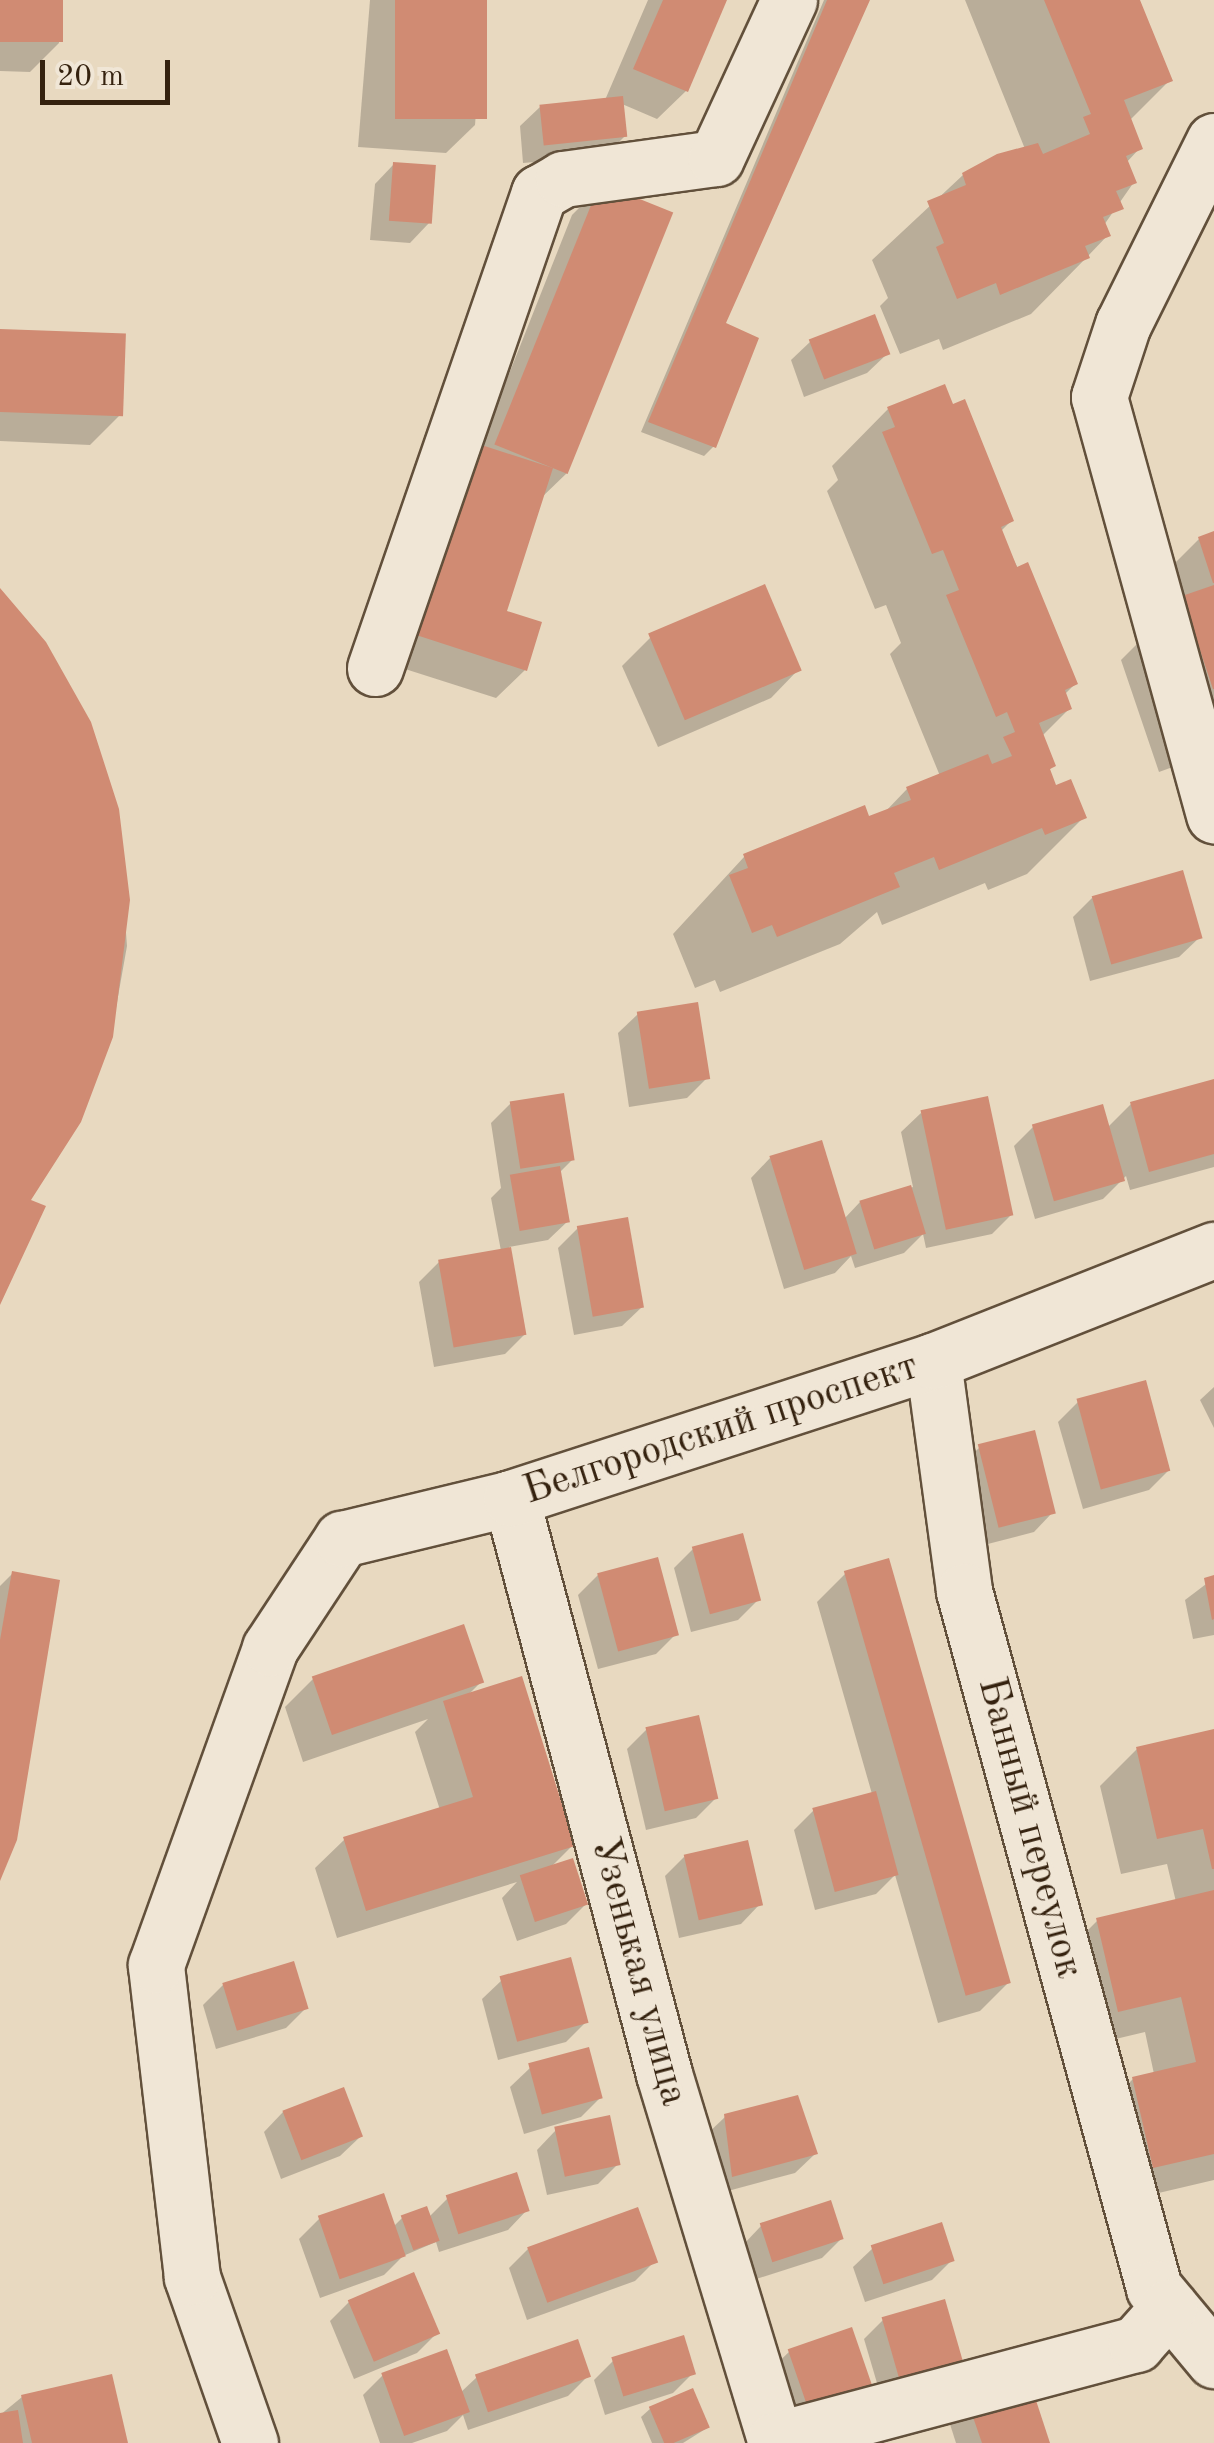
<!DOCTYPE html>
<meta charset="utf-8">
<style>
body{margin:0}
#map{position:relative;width:1214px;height:2443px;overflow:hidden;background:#e8d9c0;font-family:"Old Standard TT",serif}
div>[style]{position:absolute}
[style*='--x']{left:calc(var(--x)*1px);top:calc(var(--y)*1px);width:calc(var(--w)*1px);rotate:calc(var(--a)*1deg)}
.shadow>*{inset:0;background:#0003}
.building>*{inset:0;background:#d08b73;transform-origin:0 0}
.roads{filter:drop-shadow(2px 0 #62503b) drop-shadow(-2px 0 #62503b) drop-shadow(0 2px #62503b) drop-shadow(0 -2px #62503b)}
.minor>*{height:55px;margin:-27.5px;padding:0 27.5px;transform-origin:27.5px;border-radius:27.5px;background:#f0e6d6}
span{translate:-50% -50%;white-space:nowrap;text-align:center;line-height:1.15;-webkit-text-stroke:8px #f0e6d6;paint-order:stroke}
.street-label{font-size:40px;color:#35220f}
.scale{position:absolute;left:40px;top:60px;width:130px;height:45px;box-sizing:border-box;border:5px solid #35220f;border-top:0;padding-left:12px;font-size:30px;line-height:35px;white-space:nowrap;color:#35220f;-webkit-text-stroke:8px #f0e6d6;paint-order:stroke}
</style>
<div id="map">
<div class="shadow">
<i style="clip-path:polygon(0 0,61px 0,59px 43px,30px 72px,0 71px)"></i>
<i style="clip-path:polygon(370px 0,485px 0,475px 125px,446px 153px,358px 147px)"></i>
<i style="clip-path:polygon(648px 0,725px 0,686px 91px,657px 119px,622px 104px,625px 136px,605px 156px,523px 163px,520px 126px,540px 107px,605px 100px)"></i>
<i style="clip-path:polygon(824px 0,867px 0,723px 324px,714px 446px,704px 456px,641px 432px)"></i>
<i style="clip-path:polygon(965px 0,1137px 0,1170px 80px,1129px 121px,1140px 148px,1126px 163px,1134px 182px,1104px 225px,1108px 235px,1087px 257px,1031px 314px,943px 350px,939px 339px,900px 354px,880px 306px,888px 298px,872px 260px,963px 175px,1025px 149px)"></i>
<i style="clip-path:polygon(394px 164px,429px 223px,410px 243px,370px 240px,375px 184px)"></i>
<i style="clip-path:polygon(601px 186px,568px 472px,540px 499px,504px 613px,525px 670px,496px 698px,380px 661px,480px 447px,572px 215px)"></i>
<i style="clip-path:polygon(0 331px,119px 416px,90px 445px,0 441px)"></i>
<i style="clip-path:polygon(811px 341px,887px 354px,867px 373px,804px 397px,791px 360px)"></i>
<i style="clip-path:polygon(888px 409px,1011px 521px,1000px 532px,1075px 684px,1064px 695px,1069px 709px,1042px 736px,1053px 766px,1048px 771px,1054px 788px,1084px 817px,1027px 874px,988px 890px,985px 883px,882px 925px,877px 912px,840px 944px,720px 992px,715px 980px,695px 988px,673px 934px,744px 857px,883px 814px,907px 789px,940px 776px,890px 654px,901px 643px,886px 605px,875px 609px,827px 491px,838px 480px,832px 466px)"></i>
<i style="clip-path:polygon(1214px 534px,1214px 752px,1159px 772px,1121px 660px,1148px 633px,1137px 601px,1199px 539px)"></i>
<i style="clip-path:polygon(0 593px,117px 810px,127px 946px,111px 1036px,27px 1201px,0 1299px)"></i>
<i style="clip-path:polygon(651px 637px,799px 669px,771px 698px,658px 747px,622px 666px)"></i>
<i style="clip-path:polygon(1092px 898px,1199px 938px,1179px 957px,1090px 981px,1073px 917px)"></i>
<i style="clip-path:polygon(638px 1014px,707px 1078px,687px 1098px,629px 1107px,618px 1033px)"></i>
<i style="clip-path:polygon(1214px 1081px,1214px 1167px,1130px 1190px,1126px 1176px,1103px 1199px,1035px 1219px,1014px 1146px,1033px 1127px,1107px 1128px,1131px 1104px)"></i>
<i style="clip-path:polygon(511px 1103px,572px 1160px,559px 1173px,568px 1221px,548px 1240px,509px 1247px,524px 1335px,505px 1354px,434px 1367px,419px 1282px,439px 1262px,501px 1251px,491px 1198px,501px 1188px,491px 1123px)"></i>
<i style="clip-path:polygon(921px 1113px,1011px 1215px,992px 1234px,926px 1248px,923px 1234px,904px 1253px,855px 1268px,851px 1256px,835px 1273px,784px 1289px,751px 1178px,770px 1158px,844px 1219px,860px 1202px,913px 1187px,901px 1132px)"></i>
<i style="clip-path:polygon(578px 1228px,642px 1307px,622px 1326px,574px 1335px,558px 1248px)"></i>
<i style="clip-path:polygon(1214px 1387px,1214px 1428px,1200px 1400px)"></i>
<i style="clip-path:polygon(1078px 1402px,1169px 1470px,1149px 1490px,1083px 1509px,1058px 1422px)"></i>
<i style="clip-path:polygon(979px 1448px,1053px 1512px,1034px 1532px,980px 1546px,959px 1467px)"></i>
<i style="clip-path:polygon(694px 1548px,758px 1600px,738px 1620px,691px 1632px,674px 1568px)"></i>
<i style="clip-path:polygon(13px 1573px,0 1874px,0 1586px)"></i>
<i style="clip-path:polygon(846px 1573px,1009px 1982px,980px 2011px,938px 2023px,895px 1875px,876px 1894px,815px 1910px,794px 1830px,814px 1810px,872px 1794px,817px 1602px)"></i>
<i style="clip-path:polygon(598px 1575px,676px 1634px,656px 1654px,598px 1669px,578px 1595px)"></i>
<i style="clip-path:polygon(1214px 1578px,1214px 1635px,1193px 1639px,1185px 1600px)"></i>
<i style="clip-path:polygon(314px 1678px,481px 1682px,467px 1696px,572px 1846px,549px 1869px,586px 1904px,566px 1924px,517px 1941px,502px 1898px,517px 1882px,337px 1938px,315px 1868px,344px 1840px,440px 1810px,415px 1732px,428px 1719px,303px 1762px,285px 1707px)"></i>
<i style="clip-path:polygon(647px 1729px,716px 1798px,696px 1818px,646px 1830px,627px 1749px)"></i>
<i style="clip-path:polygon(1214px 1731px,1214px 2180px,1116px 2203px,1096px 2116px,1133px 2079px,1154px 2074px,1145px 2032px,1082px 2047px,1061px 1957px,1098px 1920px,1176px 1902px,1167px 1864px,1121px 1874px,1100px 1786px,1137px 1749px)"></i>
<i style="clip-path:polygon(684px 1857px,760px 1904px,741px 1924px,679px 1938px,665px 1876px)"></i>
<i style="clip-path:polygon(502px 1980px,586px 2022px,566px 2042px,498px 2060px,482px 1999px)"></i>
<i style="clip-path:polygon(223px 1985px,306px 2008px,286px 2028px,216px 2049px,203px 2005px)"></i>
<i style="clip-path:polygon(530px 2068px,601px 2097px,581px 2117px,524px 2134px,510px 2087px)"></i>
<i style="clip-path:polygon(283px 2112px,360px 2137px,340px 2156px,281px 2179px,264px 2132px)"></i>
<i style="clip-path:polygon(725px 2117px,815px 2154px,795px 2173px,713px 2195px,705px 2136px)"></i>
<i style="clip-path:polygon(556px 2130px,618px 2164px,598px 2184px,547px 2195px,537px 2150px)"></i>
<i style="clip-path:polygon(448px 2198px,527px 2210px,508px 2230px,439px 2252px,436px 2242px,403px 2256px,384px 2275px,320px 2298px,299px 2239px,319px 2219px,393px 2227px,402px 2218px,429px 2217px)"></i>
<i style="clip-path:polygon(761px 2226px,841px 2239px,822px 2258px,753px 2280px,742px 2246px)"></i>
<i style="clip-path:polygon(873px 2248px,952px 2260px,932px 2280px,865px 2302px,853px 2267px)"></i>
<i style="clip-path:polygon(528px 2249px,655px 2261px,635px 2281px,527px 2320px,509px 2268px)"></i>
<i style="clip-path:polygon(349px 2302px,437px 2333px,417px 2353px,354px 2379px,330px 2321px)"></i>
<i style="clip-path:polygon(883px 2320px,941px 2383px,882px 2400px,864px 2339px)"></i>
<i style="clip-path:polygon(850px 2330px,791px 2430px,770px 2370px,790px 2351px)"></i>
<i style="clip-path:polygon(613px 2361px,693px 2373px,673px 2393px,605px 2415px,594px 2380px)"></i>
<i style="clip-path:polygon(383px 2375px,460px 2393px,477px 2377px,588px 2376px,568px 2396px,468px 2430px,463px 2415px,447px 2431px,412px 2443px,380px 2443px,363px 2395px)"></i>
<i style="clip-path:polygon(22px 2397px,125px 2443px,0 2443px,0 2415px)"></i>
<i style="clip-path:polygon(968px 2399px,1047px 2443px,956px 2443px,948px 2418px)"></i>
<i style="clip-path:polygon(651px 2408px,707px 2428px,683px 2443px,652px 2443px,641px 2417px)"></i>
</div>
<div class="building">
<i style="left:0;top:0;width:63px;height:42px"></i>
<i style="left:395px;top:0;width:92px;height:119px"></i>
<i style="clip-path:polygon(663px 0,727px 0,688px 92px,633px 69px)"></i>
<i style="clip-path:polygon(827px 0,870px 0,726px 323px,759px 338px,716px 448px,648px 422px)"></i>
<i style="clip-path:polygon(1044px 0,1140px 0,1173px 81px,1124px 100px,1143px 149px,1126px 156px,1137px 183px,1116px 191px,1124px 209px,1103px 217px,1111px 236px,1085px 246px,1090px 258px,1000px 295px,996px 283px,957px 299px,936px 247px,944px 243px,927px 201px,966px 185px,962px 173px,997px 154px,1038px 143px,1043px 154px,1090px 134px,1083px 117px,1091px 114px)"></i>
<i style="left:623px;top:96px;width:41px;height:84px;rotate:84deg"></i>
<i style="left:393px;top:162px;width:43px;height:59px;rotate:4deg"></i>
<i style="left:600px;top:183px;width:79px;height:282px;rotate:22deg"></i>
<i style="left:875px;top:314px;width:43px;height:71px;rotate:69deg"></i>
<i style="left:0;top:329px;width:126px;height:83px;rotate:2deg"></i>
<i style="clip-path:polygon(945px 384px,953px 404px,965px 399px,1014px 521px,1001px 527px,1017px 567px,1028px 562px,1078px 684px,1065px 690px,1072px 709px,1039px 723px,1056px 766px,1050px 769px,1056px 785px,1071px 779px,1087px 818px,1045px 835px,1042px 828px,939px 870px,934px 857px,894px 873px,900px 887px,777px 937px,772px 925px,752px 933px,729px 875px,748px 868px,743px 854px,865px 805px,869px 816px,911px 800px,906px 787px,988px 754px,992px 764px,1012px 756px,1003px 737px,1015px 732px,1007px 712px,996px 717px,946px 595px,959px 590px,943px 550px,932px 554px,882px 432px,895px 427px,887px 407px)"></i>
<i style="clip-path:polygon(469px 441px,553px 468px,507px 611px,542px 622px,527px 671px,407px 632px)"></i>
<i style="clip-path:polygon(1214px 531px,1214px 583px,1213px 583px,1198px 537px)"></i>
<i style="left:765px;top:584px;width:94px;height:127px;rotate:67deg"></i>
<i style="clip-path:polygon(1214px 585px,1214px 689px,1213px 689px,1182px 596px)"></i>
<i style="clip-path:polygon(0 588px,46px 642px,91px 722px,119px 809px,130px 900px,113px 1037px,81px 1122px,31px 1200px,46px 1206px,0 1305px)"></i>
<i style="left:1183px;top:870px;width:71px;height:95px;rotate:74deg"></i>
<i style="left:698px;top:1002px;width:78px;height:62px;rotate:81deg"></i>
<i style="clip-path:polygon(1214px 1079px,1214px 1154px,1149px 1172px,1130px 1102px)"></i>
<i style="left:564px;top:1093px;width:68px;height:55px;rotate:81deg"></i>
<i style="left:988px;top:1096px;width:122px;height:69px;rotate:78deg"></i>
<i style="left:1103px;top:1104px;width:80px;height:74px;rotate:74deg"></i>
<i style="left:822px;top:1140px;width:119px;height:55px;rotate:73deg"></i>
<i style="left:560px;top:1166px;width:57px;height:51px;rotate:80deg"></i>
<i style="left:911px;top:1185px;width:51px;height:54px;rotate:73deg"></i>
<i style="left:628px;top:1217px;width:92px;height:52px;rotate:80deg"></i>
<i style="left:511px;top:1247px;width:89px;height:74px;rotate:80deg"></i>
<i style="left:1146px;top:1380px;width:94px;height:72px;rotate:75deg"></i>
<i style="left:1035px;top:1430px;width:86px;height:59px;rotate:76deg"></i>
<i style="left:743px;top:1533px;width:70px;height:53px;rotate:75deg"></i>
<i style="left:658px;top:1557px;width:81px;height:63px;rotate:75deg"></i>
<i style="left:889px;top:1558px;width:442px;height:47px;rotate:74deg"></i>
<i style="clip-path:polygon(12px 1571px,60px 1580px,17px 1840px,0 1881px,0 1640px)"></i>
<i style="clip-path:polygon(1214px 1575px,1214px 1619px,1212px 1620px,1204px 1578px)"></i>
<i style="left:464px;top:1624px;width:62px;height:161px;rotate:71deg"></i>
<i style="clip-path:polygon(522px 1676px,575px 1846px,366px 1911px,343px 1837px,473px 1797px,443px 1701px)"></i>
<i style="left:699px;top:1715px;width:86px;height:55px;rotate:77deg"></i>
<i style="clip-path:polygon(1214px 1729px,1214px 1869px,1212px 1869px,1203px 1829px,1157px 1839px,1136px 1747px)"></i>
<i style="left:876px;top:1791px;width:87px;height:66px;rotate:75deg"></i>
<i style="left:748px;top:1840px;width:67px;height:66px;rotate:77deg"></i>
<i style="left:573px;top:1858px;width:49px;height:56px;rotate:72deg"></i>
<i style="clip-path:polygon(1214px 1890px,1214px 2154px,1153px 2168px,1132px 2077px,1196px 2062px,1181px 1997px,1118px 2012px,1096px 1918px)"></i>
<i style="left:571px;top:1957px;width:68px;height:74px;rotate:75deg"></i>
<i style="left:294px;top:1961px;width:50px;height:75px;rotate:73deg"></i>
<i style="left:589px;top:2047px;width:53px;height:63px;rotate:75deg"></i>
<i style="left:344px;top:2087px;width:53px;height:66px;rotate:69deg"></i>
<i style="clip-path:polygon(798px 2095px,818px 2154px,732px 2177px,724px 2114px)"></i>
<i style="left:610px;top:2115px;width:51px;height:57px;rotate:78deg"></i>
<i style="left:517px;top:2172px;width:41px;height:75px;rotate:72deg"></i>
<i style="left:384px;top:2193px;width:67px;height:70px;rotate:71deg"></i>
<i style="left:831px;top:2200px;width:41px;height:75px;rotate:72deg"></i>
<i style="left:427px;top:2206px;width:37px;height:28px;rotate:70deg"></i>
<i style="left:638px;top:2207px;width:59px;height:118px;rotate:70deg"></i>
<i style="left:942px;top:2222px;width:41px;height:75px;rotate:72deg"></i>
<i style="left:414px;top:2272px;width:67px;height:72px;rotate:67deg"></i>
<i style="left:945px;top:2299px;width:68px;height:66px;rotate:74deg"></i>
<i style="left:852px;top:2327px;width:68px;height:68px;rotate:71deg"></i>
<i style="left:684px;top:2335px;width:41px;height:76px;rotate:73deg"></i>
<i style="left:578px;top:2339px;width:40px;height:109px;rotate:71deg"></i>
<i style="left:447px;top:2349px;width:67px;height:70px;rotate:70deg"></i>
<i style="clip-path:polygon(112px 2374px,128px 2443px,32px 2443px,21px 2395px)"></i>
<i style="clip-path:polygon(1028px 2376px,1050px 2443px,982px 2443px,966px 2397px)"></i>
<i style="left:693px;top:2388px;width:43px;height:48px;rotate:67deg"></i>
<i style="clip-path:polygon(18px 2410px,23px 2443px,0 2443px,0 2413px)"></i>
</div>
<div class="roads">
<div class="minor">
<i style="--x:1214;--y:141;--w:204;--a:116.4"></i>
<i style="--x:1123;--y:324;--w:77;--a:108.2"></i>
<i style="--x:1099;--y:397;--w:434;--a:74.6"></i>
<i style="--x:375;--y:668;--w:503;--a:-70.95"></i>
<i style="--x:539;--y:193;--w:28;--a:-30"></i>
<i style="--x:563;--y:179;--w:154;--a:-7.8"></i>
<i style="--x:716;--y:158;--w:174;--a:-65.2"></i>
<i style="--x:933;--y:1361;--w:232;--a:82.3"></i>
<i style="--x:964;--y:1591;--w:722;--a:74.75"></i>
<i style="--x:1154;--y:2288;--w:94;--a:50.2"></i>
<i style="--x:511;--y:1498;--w:596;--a:75.12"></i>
<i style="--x:664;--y:2074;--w:386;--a:73.1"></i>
<i style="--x:775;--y:2440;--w:374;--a:-14.9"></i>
<i style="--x:1136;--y:2344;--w:50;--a:-48.3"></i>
<i style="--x:250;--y:2443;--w:176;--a:-109.3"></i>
<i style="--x:192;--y:2277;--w:314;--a:-96.6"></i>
<i style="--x:156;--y:1965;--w:337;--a:-70.2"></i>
<i style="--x:270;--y:1648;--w:131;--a:-56.6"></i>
<i style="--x:342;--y:1539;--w:174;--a:-13.6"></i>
<i style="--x:511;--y:1498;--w:444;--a:-18"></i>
<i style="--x:933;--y:1361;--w:302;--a:-21.6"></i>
</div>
</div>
<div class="street-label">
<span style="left:721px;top:1430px;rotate:-18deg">Белгородский проспект</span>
<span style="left:1029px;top:1828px;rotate:75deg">Банный переулок</span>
<span style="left:638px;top:1972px;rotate:75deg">Узенькая улица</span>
</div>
<div class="scale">20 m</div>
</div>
